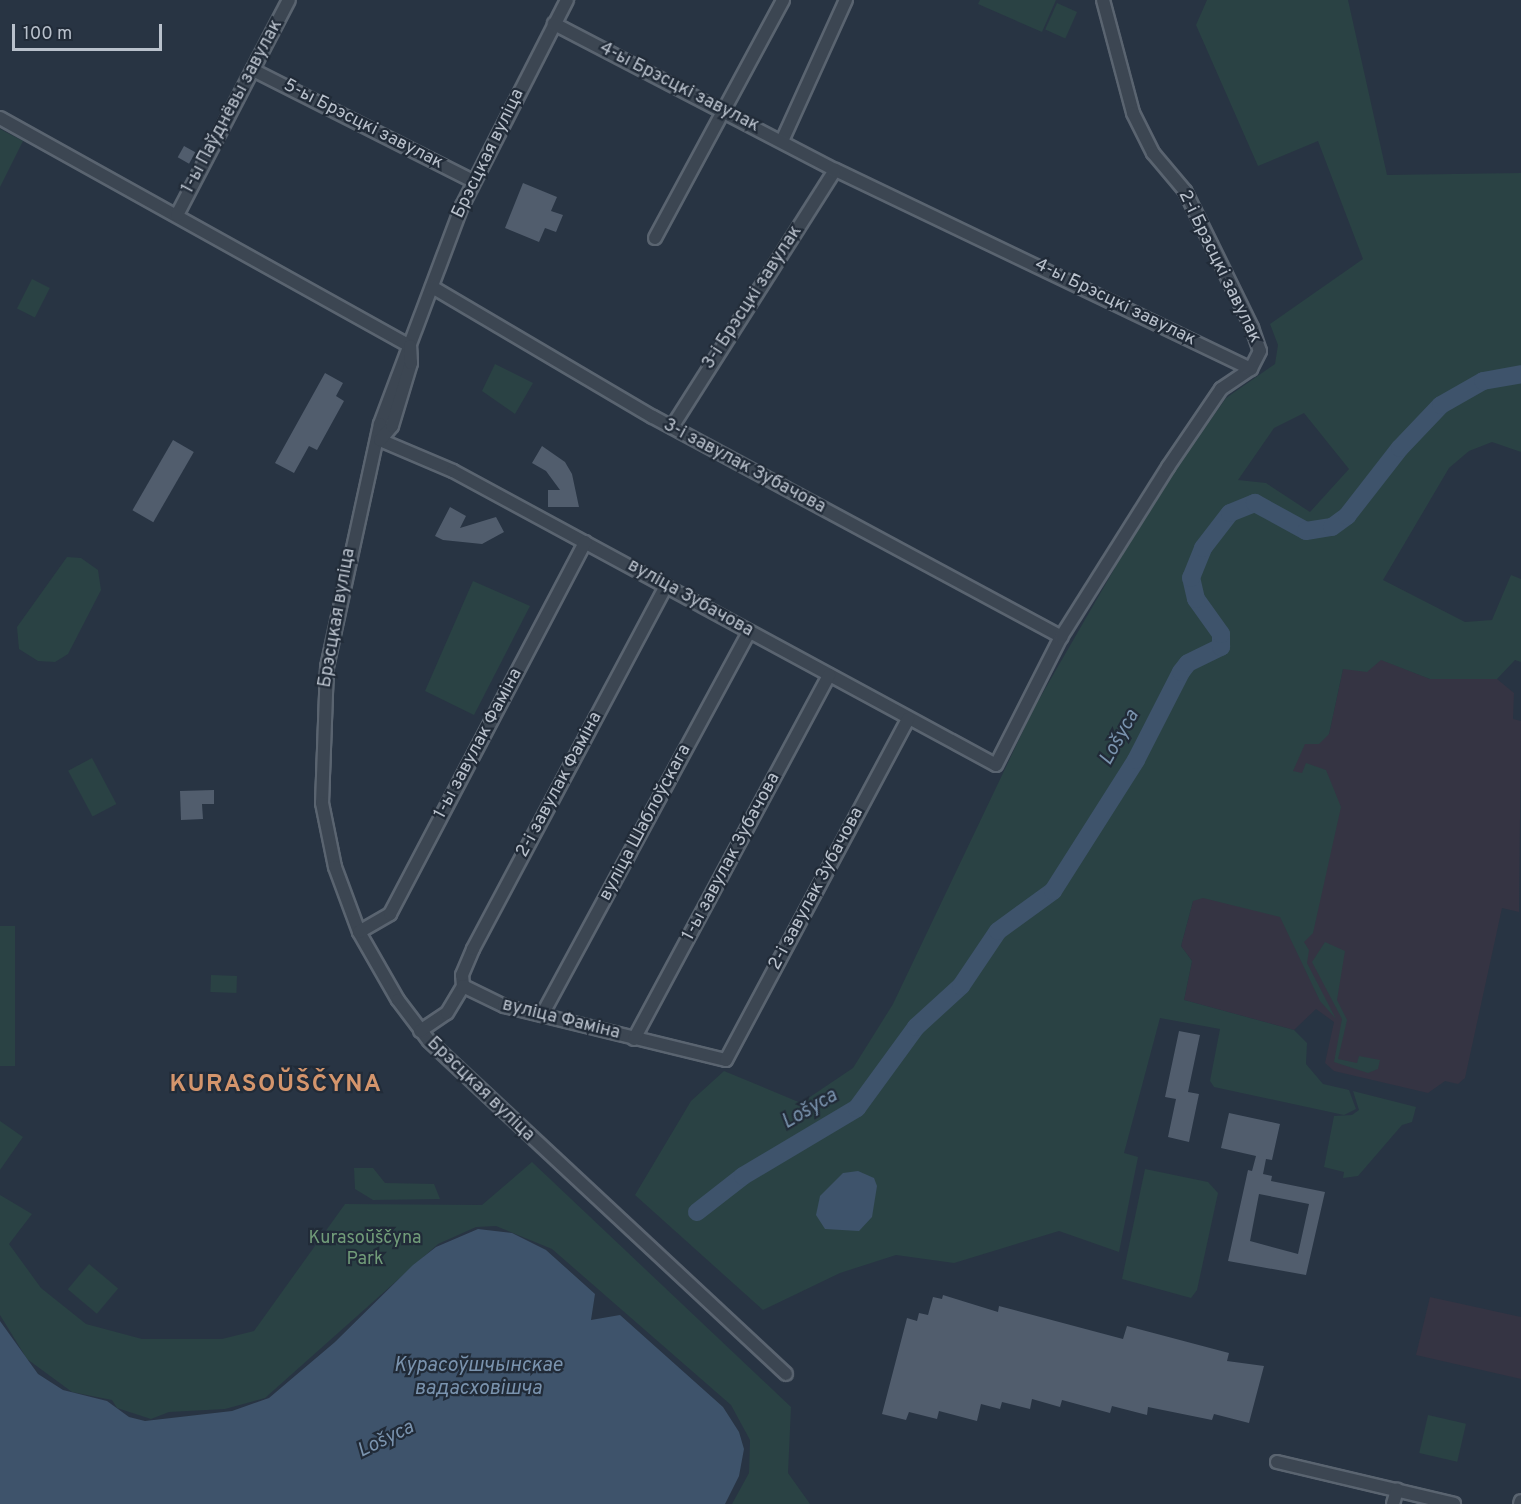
<!DOCTYPE html>
<meta charset="utf-8">
<style>
body{margin:0}
#map{position:relative;width:1521px;height:1504px;overflow:hidden;background:#283443;font-family:Overpass,sans-serif}
div>[style]{position:absolute}
[style*='--x']{left:calc(var(--x)*1px);top:calc(var(--y)*1px);width:calc(var(--w)*1px);rotate:calc(var(--a)*1deg)}
.medical>*{inset:0;background:#353443}
.green>*{inset:0;background:#2a4244;transform-origin:0 0}
.water>*{inset:0;background:#3e536b}
.river>*{height:18px;margin:-9px;padding:0 9px;transform-origin:9px;border-radius:9px;background:#3e536b}
.building>*{inset:0;background:#515d6d;transform-origin:0 0}
.roads{filter:drop-shadow(2px 0 #5a6470) drop-shadow(-2px 0 #5a6470) drop-shadow(0 2px #5a6470) drop-shadow(0 -2px #5a6470)}
.minor>*{height:12px;margin:-6px;padding:0 6px;transform-origin:6px;border-radius:6px;background:#3c4652}
span{translate:-50% -50%;white-space:nowrap;text-align:center;line-height:1.15;-webkit-text-stroke:4.5px #212b38;paint-order:stroke}
.street-label{font-size:18px;color:#b9c1cc}
.park-label{font-size:18px;color:#719c79}
.water-label{font-size:20px;color:#7a93ae;font-style:italic}
.district-label{font-size:24px;color:#d4956c;font-weight:700;letter-spacing:1.5px}
.scale{position:absolute;left:12px;top:24px;width:150px;height:27px;box-sizing:border-box;border:3px solid #b9c1cc;border-top:0;padding-left:8px;font-size:18px;line-height:21px;white-space:nowrap;color:#b9c1cc;-webkit-text-stroke:4px #212b38;paint-order:stroke}
</style>
<div id="map">
<div class="medical">
<i style="clip-path:polygon(1380px 659px,1430px 679px,1497px 679px,1514px 693px,1513px 719px,1521px 721px,1519px 912px,1502px 908px,1465px 1078px,1458px 1084px,1445px 1081px,1428px 1093px,1334px 1071px,1325px 1063px,1334px 1022px,1316px 1009px,1294px 1030px,1184px 1000px,1192px 961px,1181px 946px,1193px 901px,1268px 744px,1329px 734px,1343px 669px)"></i>
<i style="clip-path:polygon(1430px 1297px,1521px 1317px,1521px 1379px,1416px 1355px)"></i>
</div>
<div class="green">
<i style="clip-path:polygon(980px 0,1056px 0,1042px 32px,978px 4px)"></i>
<i style="clip-path:polygon(evenodd,1207px 0,1348px 0,1387px 175px,1521px 173px,1521px 452px,1492px 442px,1469px 451px,1449px 468px,1383px 580px,1465px 622px,1492px 620px,1511px 575px,1521px 579px,1521px 662px,1515px 660px,1497px 679px,1430px 679px,1381px 660px,1367px 672px,1343px 669px,1329px 734px,1319px 744px,1305px 744px,1293px 771px,1302px 773px,1306px 763px,1326px 770px,1341px 807px,1313px 933px,1304px 942px,1309px 950px,1307px 963px,1336px 1019px,1320px 1001px,1280px 917px,1203px 898px,1193px 901px,1181px 946px,1192px 961px,1184px 1000px,1294px 1030px,1307px 1043px,1306px 1064px,1323px 1084px,1349px 1090px,1356px 1109px,1344px 1115px,1214px 1087px,1210px 1081px,1220px 1029px,1160px 1018px,1124px 1153px,1138px 1157px,1119px 1252px,1059px 1231px,954px 1263px,896px 1255px,840px 1273px,763px 1310px,635px 1195px,691px 1101px,724px 1071px,801px 1103px,853px 1068px,893px 1004px,1034px 708px,1157px 495px,1226px 398px,1275px 364px,1278px 345px,1270px 324px,1363px 259px,1318px 141px,1258px 166px,1196px 25px,1207px 0,1304px 413px,1349px 469px,1310px 512px,1266px 483px,1238px 480px,1274px 428px,1304px 413px)"></i>
<i style="left:1057px;top:3px;width:22px;height:29px;rotate:24deg"></i>
<i style="clip-path:polygon(0 129px,23px 141px,0 187px)"></i>
<i style="left:32px;top:279px;width:20px;height:33px;rotate:27deg"></i>
<i style="clip-path:polygon(495px 364px,533px 383px,515px 414px,482px 391px)"></i>
<i style="clip-path:polygon(67px 557px,81px 558px,98px 570px,101px 590px,68px 654px,55px 662px,38px 661px,19px 649px,17px 627px)"></i>
<i style="clip-path:polygon(473px 581px,530px 606px,474px 715px,425px 691px)"></i>
<i style="left:92px;top:758px;width:52px;height:27px;rotate:62deg"></i>
<i style="left:15px;top:926px;width:140px;height:15px;rotate:90deg"></i>
<i style="clip-path:polygon(1325px 942px,1345px 951px,1337px 1000px,1347px 1020px,1338px 1059px,1357px 1063px,1359px 1056px,1380px 1060px,1378px 1069px,1368px 1073px,1334px 1062px,1342px 1019px,1312px 962px)"></i>
<i style="left:211px;top:975px;width:26px;height:17px;rotate:2deg"></i>
<i style="clip-path:polygon(1353px 1091px,1416px 1107px,1412px 1122px,1402px 1125px,1358px 1176px,1343px 1178px,1344px 1172px,1324px 1167px,1334px 1116px,1352px 1115px,1359px 1110px)"></i>
<i style="clip-path:polygon(0 1121px,23px 1137px,0 1170px)"></i>
<i style="clip-path:polygon(532px 1162px,791px 1407px,788px 1473px,810px 1504px,732px 1504px,749px 1473px,750px 1440px,731px 1405px,552px 1249px,496px 1226px,476px 1227px,438px 1244px,265px 1398px,225px 1409px,169px 1412px,151px 1419px,117px 1408px,112px 1400px,72px 1392px,27px 1359px,0 1315px,0 1195px,32px 1214px,9px 1244px,41px 1288px,86px 1324px,142px 1339px,222px 1339px,254px 1331px,345px 1204px,482px 1205px)"></i>
<i style="clip-path:polygon(354px 1168px,373px 1168px,385px 1183px,434px 1184px,440px 1199px,373px 1200px,355px 1189px)"></i>
<i style="clip-path:polygon(1145px 1169px,1208px 1182px,1218px 1193px,1197px 1290px,1191px 1298px,1122px 1279px)"></i>
<i style="left:89px;top:1264px;width:38px;height:33px;rotate:40deg"></i>
<i style="left:1428px;top:1415px;width:39px;height:39px;rotate:13deg"></i>
</div>
<div class="water">
<i style="clip-path:polygon(858px 1171px,874px 1178px,877px 1186px,872px 1217px,859px 1231px,825px 1229px,816px 1215px,820px 1196px,843px 1173px)"></i>
<i style="clip-path:polygon(478px 1229px,512px 1233px,546px 1250px,595px 1294px,591px 1320px,620px 1315px,723px 1407px,739px 1432px,744px 1449px,739px 1476px,725px 1504px,0 1504px,0 1321px,38px 1374px,63px 1390px,107px 1401px,129px 1417px,145px 1421px,232px 1411px,269px 1398px,335px 1342px,413px 1265px,436px 1247px)"></i>
</div>
<div class="river">
<i style="--x:697;--y:1212;--w:58;--a:-38"></i>
<i style="--x:743;--y:1176;--w:133;--a:-30.8"></i>
<i style="--x:857;--y:1108;--w:100;--a:-53.9"></i>
<i style="--x:916;--y:1027;--w:61;--a:-42.3"></i>
<i style="--x:961;--y:986;--w:66;--a:-56.1"></i>
<i style="--x:998;--y:931;--w:68;--a:-36"></i>
<i style="--x:1053;--y:891;--w:155;--a:-57.6"></i>
<i style="--x:1136;--y:760;--w:99;--a:-62.9"></i>
<i style="--x:1181;--y:672;--w:11;--a:-52"></i>
<i style="--x:1188;--y:663;--w:37;--a:-26"></i>
<i style="--x:1221;--y:647;--w:13;--a:-90"></i>
<i style="--x:1221;--y:634;--w:43;--a:-125.5"></i>
<i style="--x:1196;--y:599;--w:22;--a:-103"></i>
<i style="--x:1191;--y:578;--w:32;--a:-68"></i>
<i style="--x:1203;--y:548;--w:44;--a:-52.4"></i>
<i style="--x:1230;--y:513;--w:27;--a:-22"></i>
<i style="--x:1255;--y:503;--w:58;--a:28.8"></i>
<i style="--x:1306;--y:531;--w:26;--a:-9"></i>
<i style="--x:1332;--y:527;--w:19;--a:-36"></i>
<i style="--x:1347;--y:516;--w:86;--a:-52.1"></i>
<i style="--x:1400;--y:448;--w:59;--a:-46.4"></i>
<i style="--x:1441;--y:405;--w:48;--a:-29.7"></i>
<i style="--x:1483;--y:381;--w:39;--a:-10"></i>
</div>
<div class="building">
<i style="left:184px;top:146px;width:13px;height:13px;rotate:29deg"></i>
<i style="clip-path:polygon(523px 183px,557px 197px,551px 211px,563px 215px,556px 232px,545px 228px,539px 242px,505px 228px)"></i>
<i style="clip-path:polygon(325px 373px,343px 383px,336px 396px,344px 401px,317px 450px,309px 446px,294px 473px,275px 463px)"></i>
<i style="left:173px;top:440px;width:24px;height:81px;rotate:30deg"></i>
<i style="clip-path:polygon(542px 446px,565px 462px,572px 474px,579px 507px,548px 507px,548px 490px,560px 490px,546px 471px,532px 463px)"></i>
<i style="clip-path:polygon(450px 507px,466px 516px,460px 528px,496px 517px,504px 532px,482px 544px,443px 540px,435px 536px)"></i>
<i style="clip-path:polygon(214px 790px,214px 804px,202px 804px,203px 819px,181px 820px,180px 791px)"></i>
<i style="clip-path:polygon(1179px 1031px,1200px 1035px,1188px 1092px,1199px 1094px,1189px 1142px,1168px 1137px,1176px 1099px,1165px 1097px)"></i>
<i style="clip-path:polygon(evenodd,1229px 1113px,1280px 1124px,1272px 1160px,1266px 1159px,1263px 1174px,1272px 1176px,1271px 1181px,1325px 1192px,1306px 1275px,1228px 1261px,1248px 1170px,1252px 1171px,1256px 1156px,1221px 1148px,1229px 1113px,1259px 1194px,1309px 1204px,1298px 1254px,1250px 1241px,1259px 1194px)"></i>
<i style="clip-path:polygon(943px 1295px,998px 1312px,999px 1306px,1123px 1339px,1127px 1326px,1229px 1353px,1227px 1361px,1264px 1366px,1249px 1423px,1214px 1414px,1212px 1420px,1148px 1407px,1147px 1415px,1112px 1406px,1110px 1413px,1062px 1400px,1060px 1407px,1032px 1399px,1030px 1409px,1002px 1402px,1000px 1409px,981px 1404px,977px 1421px,939px 1411px,937px 1419px,909px 1412px,906px 1420px,882px 1414px,907px 1318px,917px 1321px,919px 1313px,928px 1315px,933px 1297px,942px 1299px)"></i>
</div>
<div class="roads">
<div class="minor">
<i style="--x:567;--y:0;--w:231;--a:117"></i>
<i style="--x:462;--y:206;--w:233;--a:110.6"></i>
<i style="--x:380;--y:424;--w:249;--a:102.3"></i>
<i style="--x:327;--y:667;--w:136;--a:92.1"></i>
<i style="--x:322;--y:803;--w:65;--a:78.5"></i>
<i style="--x:335;--y:867;--w:69;--a:69.7"></i>
<i style="--x:359;--y:932;--w:78;--a:60.2"></i>
<i style="--x:398;--y:1000;--w:51;--a:52.9"></i>
<i style="--x:429;--y:1041;--w:488;--a:43"></i>
<i style="--x:1103;--y:0;--w:117;--a:75.1"></i>
<i style="--x:1133;--y:113;--w:45;--a:63.4"></i>
<i style="--x:1153;--y:153;--w:50;--a:49.9"></i>
<i style="--x:1185;--y:191;--w:153;--a:63.9"></i>
<i style="--x:1252;--y:328;--w:24;--a:71"></i>
<i style="--x:1260;--y:351;--w:20;--a:117"></i>
<i style="--x:253;--y:70;--w:246;--a:26.8"></i>
<i style="--x:0;--y:118;--w:469;--a:29.1"></i>
<i style="--x:782;--y:141;--w:155;--a:-65.6"></i>
<i style="--x:177;--y:215;--w:242;--a:-62.5"></i>
<i style="--x:655;--y:238;--w:270;--a:-61.7"></i>
<i style="--x:432;--y:287;--w:256;--a:30.5"></i>
<i style="--x:653;--y:417;--w:464;--a:28.3"></i>
<i style="--x:672;--y:427;--w:304;--a:-57.6"></i>
<i style="--x:380;--y:440;--w:79;--a:23"></i>
<i style="--x:453;--y:471;--w:617;--a:28.43"></i>
<i style="--x:996;--y:765;--w:144;--a:-63.1"></i>
<i style="--x:1061;--y:637;--w:201;--a:-57.8"></i>
<i style="--x:1168;--y:467;--w:94;--a:-55.8"></i>
<i style="--x:1221;--y:389;--w:36;--a:-34"></i>
<i style="--x:1251;--y:369;--w:461;--a:-154.4"></i>
<i style="--x:835;--y:170;--w:317;--a:-152.5"></i>
<i style="--x:380;--y:440;--w:18;--a:-49"></i>
<i style="--x:392;--y:426;--w:66;--a:-73.2"></i>
<i style="--x:411;--y:363;--w:17;--a:-93"></i>
<i style="--x:359;--y:932;--w:36;--a:-30"></i>
<i style="--x:390;--y:914;--w:420;--a:-62.3"></i>
<i style="--x:463;--y:986;--w:11;--a:-95"></i>
<i style="--x:462;--y:975;--w:28;--a:-67"></i>
<i style="--x:473;--y:949;--w:411;--a:-62"></i>
<i style="--x:542;--y:1015;--w:435;--a:-61.6"></i>
<i style="--x:420;--y:1031;--w:32;--a:-34"></i>
<i style="--x:447;--y:1013;--w:31;--a:-59"></i>
<i style="--x:463;--y:986;--w:46;--a:26"></i>
<i style="--x:504;--y:1006;--w:228;--a:13.7"></i>
<i style="--x:726;--y:1060;--w:387;--a:-61.9"></i>
<i style="--x:634;--y:1039;--w:413;--a:-61.8"></i>
<i style="--x:1277;--y:1462;--w:182;--a:13.3"></i>
<i style="--x:1393;--y:1504;--w:15;--a:-74"></i>
<i style="--x:1520;--y:1504;--w:3;--a:-72"></i>
</div>
</div>
<div class="street-label">
<span style="left:679px;top:88px;rotate:27deg">4-ы Брэсцкі завулак</span>
<span style="left:233px;top:107px;rotate:-62deg">1-ы Паўднёвы завулак</span>
<span style="left:363px;top:125px;rotate:27deg">5-ы Брэсцкі завулак</span>
<span style="left:489px;top:154px;rotate:-64deg">Брэсцкая вуліца</span>
<span style="left:1219px;top:267px;rotate:64deg">2-і Брэсцкі завулак</span>
<span style="left:753px;top:298px;rotate:-57deg">3-і Брэсцкі завулак</span>
<span style="left:1115px;top:303px;rotate:26deg">4-ы Брэсцкі завулак</span>
<span style="left:744px;top:467px;rotate:28deg">3-і завулак Зубачова</span>
<span style="left:690px;top:599px;rotate:29deg">вуліца Зубачова</span>
<span style="left:338px;top:618px;rotate:-80deg">Брэсцкая вуліца</span>
<span style="left:479px;top:744px;rotate:-62deg">1-ы завулак Фаміна</span>
<span style="left:560px;top:785px;rotate:-62deg">2-і завулак Фаміна</span>
<span style="left:646px;top:823px;rotate:-62deg">вуліца Шаблоўскага</span>
<span style="left:732px;top:857px;rotate:-62deg">1-ы завулак Зубачова</span>
<span style="left:817px;top:889px;rotate:-62deg">2-і завулак Зубачова</span>
<span style="left:561px;top:1020px;rotate:14deg">вуліца Фаміна</span>
<span style="left:480px;top:1090px;rotate:44deg">Брэсцкая вуліца</span>
</div>
<div class="park-label">
<span style="left:365px;top:1250px">Kurasoŭščyna<br>Park</span>
</div>
<div class="water-label">
<span style="left:1120px;top:738px;rotate:-61deg">Lošyca</span>
<span style="left:810px;top:1110px;rotate:-30deg">Lošyca</span>
<span style="left:478px;top:1378px">Курасоўшчынскае<br>вадасховішча</span>
<span style="left:386px;top:1440px;rotate:-26deg">Lošyca</span>
</div>
<div class="district-label">
<span style="left:276px;top:1086px">KURASOŬŠČYNA</span>
</div>
<div class="scale">100 m</div>
</div>
